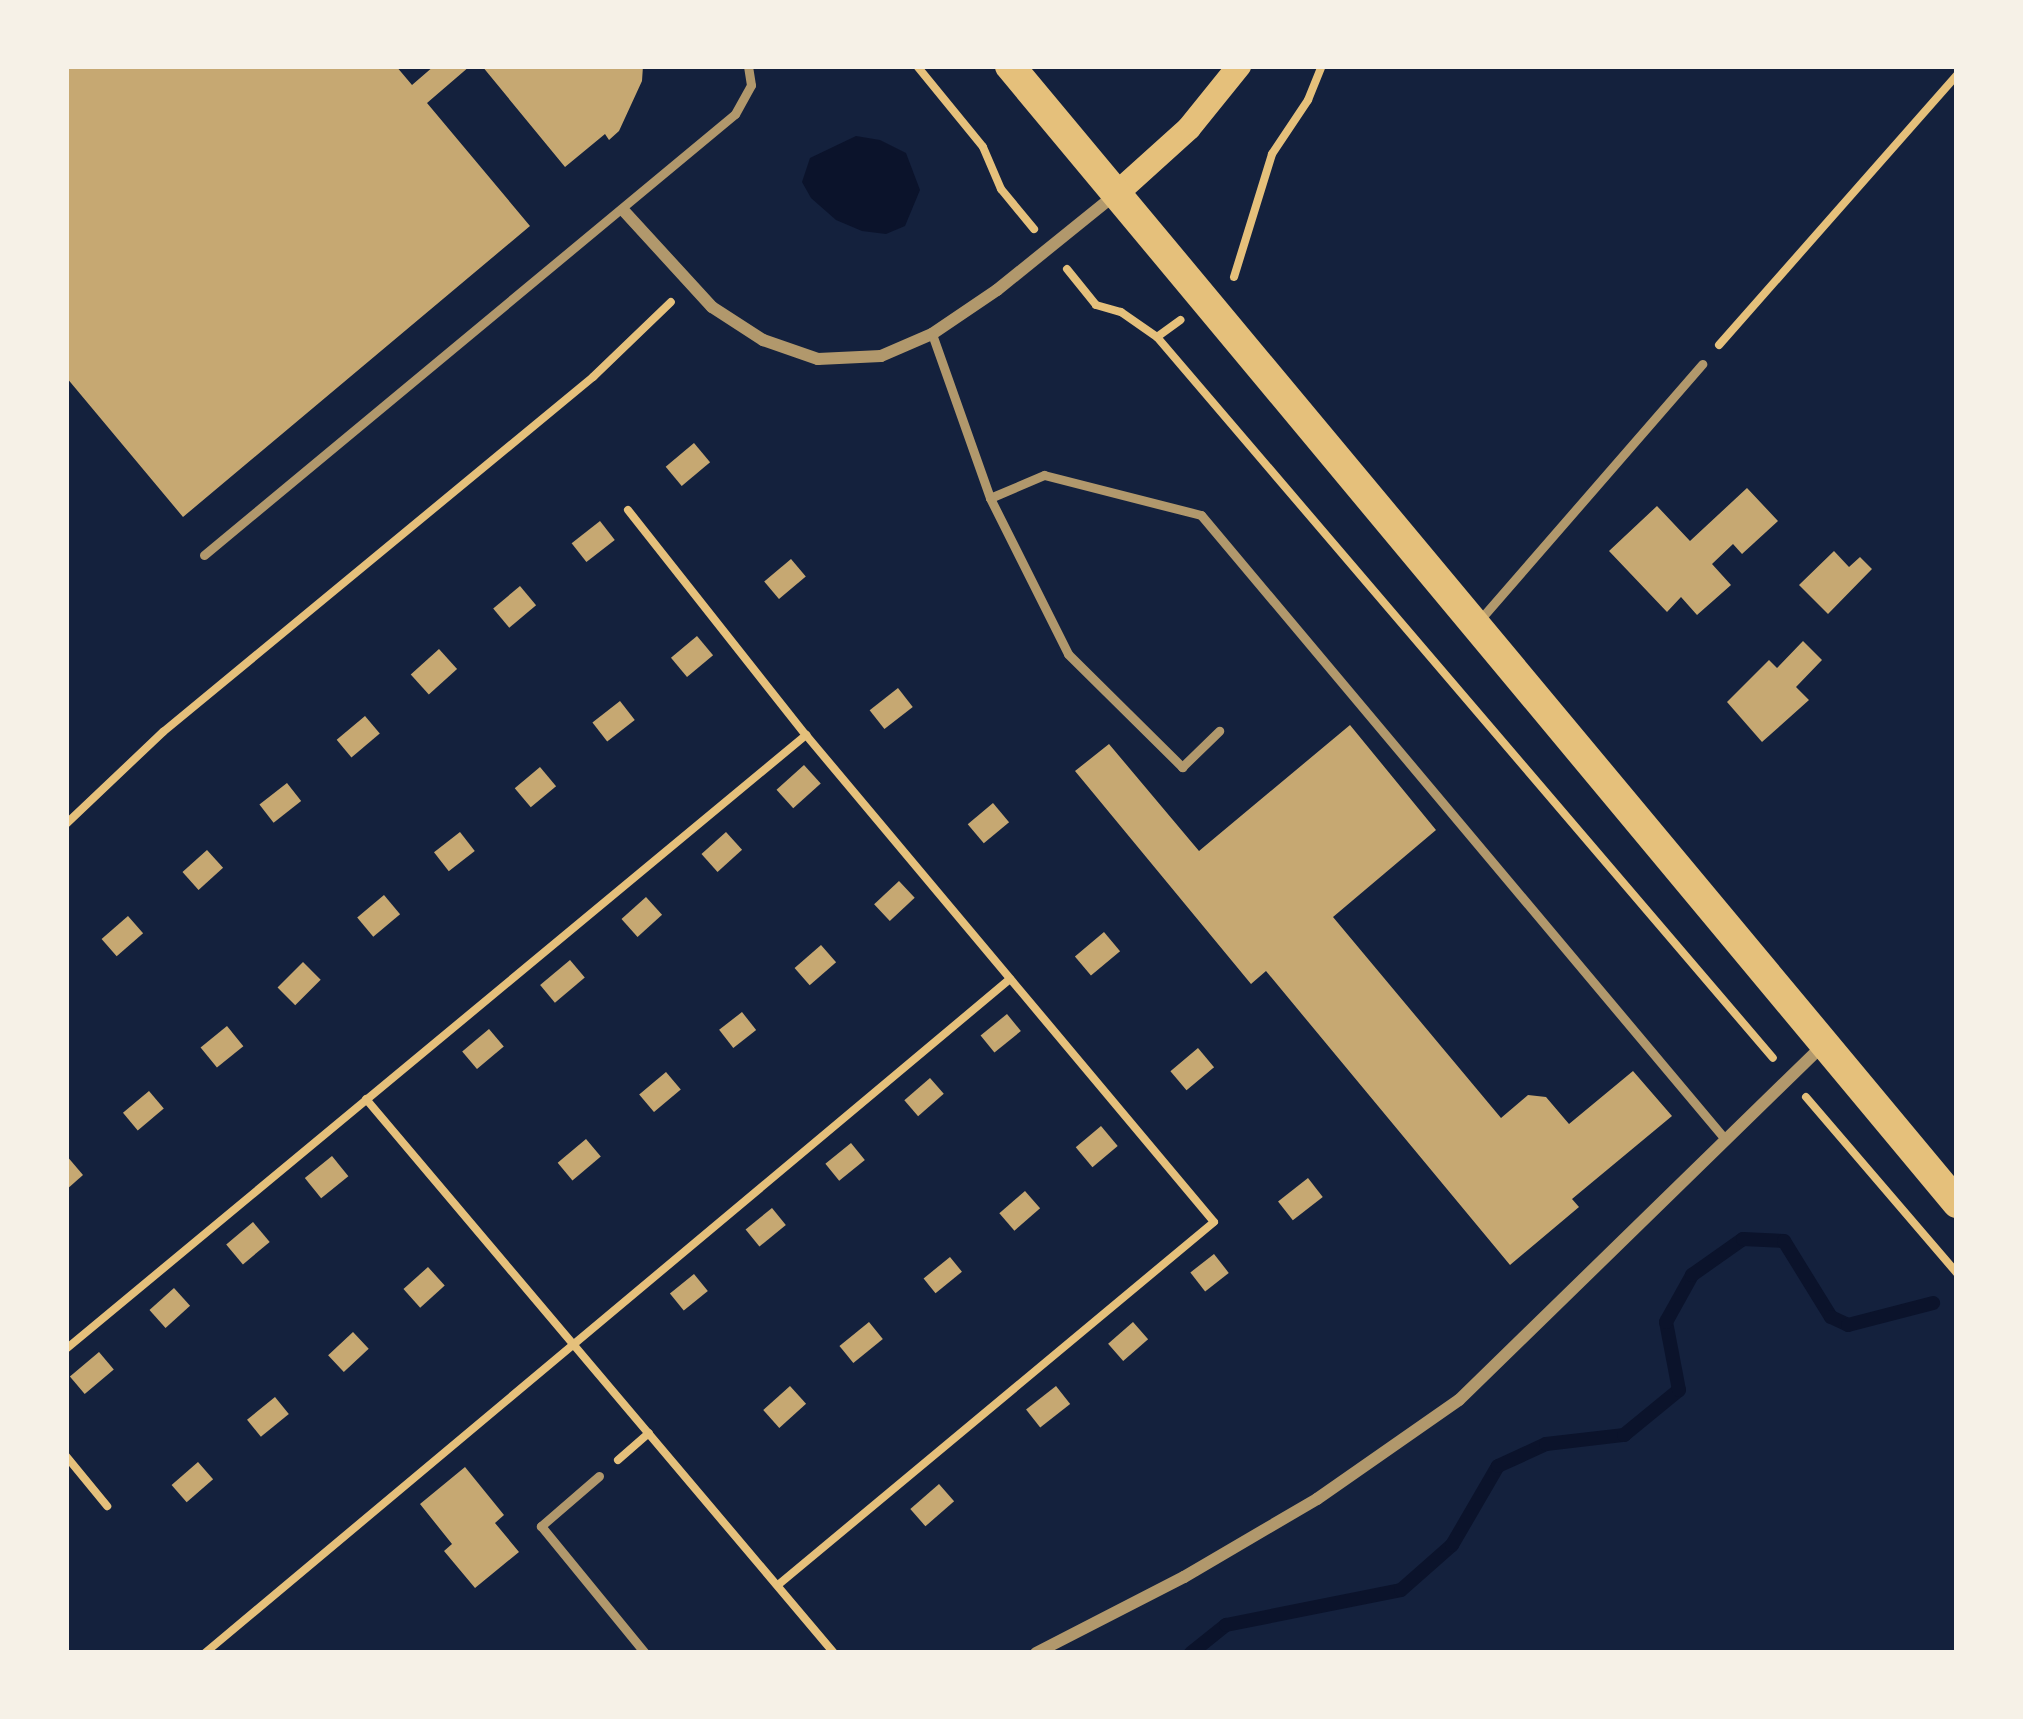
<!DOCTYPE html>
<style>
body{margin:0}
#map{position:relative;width:2023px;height:1719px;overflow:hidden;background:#14213d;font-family:"Titillium Web",sans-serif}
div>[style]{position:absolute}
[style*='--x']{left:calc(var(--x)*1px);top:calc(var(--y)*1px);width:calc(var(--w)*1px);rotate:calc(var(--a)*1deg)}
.water>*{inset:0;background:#0b132b}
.stream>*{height:14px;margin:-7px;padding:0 7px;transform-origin:7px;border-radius:7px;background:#0b132b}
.building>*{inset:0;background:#c6a872;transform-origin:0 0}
.path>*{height:8px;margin:-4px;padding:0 4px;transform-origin:4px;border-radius:4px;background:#e5c07b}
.service>*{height:9px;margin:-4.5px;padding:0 4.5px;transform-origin:4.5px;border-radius:4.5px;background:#b1986c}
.minor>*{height:12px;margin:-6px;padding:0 6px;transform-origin:6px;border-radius:6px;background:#b1986c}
.secondary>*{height:24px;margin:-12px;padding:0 12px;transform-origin:12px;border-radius:12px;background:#e5c07b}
.primary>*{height:30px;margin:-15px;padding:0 15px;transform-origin:15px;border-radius:15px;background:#e5c07b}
span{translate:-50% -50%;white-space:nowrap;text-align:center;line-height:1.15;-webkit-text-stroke:10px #f6f1e7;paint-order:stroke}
.frame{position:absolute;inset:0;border:69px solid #f6f1e7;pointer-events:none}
</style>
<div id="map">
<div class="water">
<i style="clip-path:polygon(856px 136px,880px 140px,906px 153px,920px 190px,905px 226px,886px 234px,862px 231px,836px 220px,811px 198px,802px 182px,810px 158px)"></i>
</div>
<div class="stream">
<i style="--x:1191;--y:1653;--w:45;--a:-38.7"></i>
<i style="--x:1226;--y:1625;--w:178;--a:-11.3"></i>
<i style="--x:1401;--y:1590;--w:68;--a:-41.4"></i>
<i style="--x:1452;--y:1545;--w:91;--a:-59.8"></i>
<i style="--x:1498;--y:1466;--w:53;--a:-24.6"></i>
<i style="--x:1546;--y:1444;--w:79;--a:-6.6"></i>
<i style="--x:1624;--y:1435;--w:71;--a:-39.3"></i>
<i style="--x:1679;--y:1390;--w:69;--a:-100.8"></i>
<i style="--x:1666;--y:1322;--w:54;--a:-61"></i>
<i style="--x:1692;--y:1275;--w:62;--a:-35.2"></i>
<i style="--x:1743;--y:1239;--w:41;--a:2.8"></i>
<i style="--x:1784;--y:1241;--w:89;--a:58.3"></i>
<i style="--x:1831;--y:1317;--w:19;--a:25"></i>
<i style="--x:1848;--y:1325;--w:88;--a:-14.5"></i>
</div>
<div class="building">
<i style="clip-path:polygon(66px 66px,396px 66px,412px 85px,434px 66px,470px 66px,427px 103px,530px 226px,183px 517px,66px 377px)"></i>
<i style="clip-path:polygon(482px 66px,643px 66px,642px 81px,619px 131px,609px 140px,605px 134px,565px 167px)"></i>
<i style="left:694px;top:443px;width:25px;height:37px;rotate:50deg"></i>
<i style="clip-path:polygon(1747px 488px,1778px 521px,1742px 554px,1733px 544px,1712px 564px,1731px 585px,1697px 615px,1681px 597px,1667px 612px,1609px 551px,1657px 506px,1690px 541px)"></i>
<i style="left:600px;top:521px;width:24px;height:36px;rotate:52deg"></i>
<i style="clip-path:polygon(1834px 551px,1849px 567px,1860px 557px,1872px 569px,1828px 614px,1799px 585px)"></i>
<i style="left:791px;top:559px;width:23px;height:35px;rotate:50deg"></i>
<i style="left:520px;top:586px;width:25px;height:35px;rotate:50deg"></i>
<i style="left:697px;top:636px;width:25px;height:34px;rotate:50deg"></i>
<i style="clip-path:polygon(1803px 641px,1822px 660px,1796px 687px,1809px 700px,1762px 742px,1727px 702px,1769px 660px,1777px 668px)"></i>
<i style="left:439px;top:649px;width:27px;height:38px;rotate:48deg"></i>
<i style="left:898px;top:688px;width:24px;height:36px;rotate:52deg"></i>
<i style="left:620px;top:701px;width:24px;height:35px;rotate:52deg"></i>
<i style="left:365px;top:716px;width:23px;height:37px;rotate:50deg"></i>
<i style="clip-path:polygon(1350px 725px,1436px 830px,1333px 917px,1501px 1118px,1528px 1095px,1546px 1097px,1569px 1124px,1633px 1071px,1672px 1116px,1572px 1199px,1579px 1207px,1510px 1265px,1266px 971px,1251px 984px,1075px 771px,1109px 744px,1199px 851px)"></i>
<i style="left:804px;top:765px;width:25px;height:37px;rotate:48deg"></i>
<i style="left:540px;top:767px;width:25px;height:33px;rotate:50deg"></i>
<i style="left:287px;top:783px;width:23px;height:35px;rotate:52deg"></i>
<i style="left:993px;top:803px;width:25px;height:33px;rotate:50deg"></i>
<i style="left:460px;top:832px;width:24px;height:33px;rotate:52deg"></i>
<i style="left:726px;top:832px;width:24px;height:33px;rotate:48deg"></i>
<i style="left:207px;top:850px;width:24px;height:33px;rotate:48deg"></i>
<i style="left:899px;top:881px;width:23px;height:34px;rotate:47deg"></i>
<i style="left:384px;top:895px;width:25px;height:35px;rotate:50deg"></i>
<i style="left:646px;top:897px;width:24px;height:33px;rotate:48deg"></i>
<i style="left:128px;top:916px;width:23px;height:35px;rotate:49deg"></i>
<i style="left:1104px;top:932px;width:25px;height:38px;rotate:50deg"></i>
<i style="left:821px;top:945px;width:23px;height:35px;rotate:49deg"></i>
<i style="left:570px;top:960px;width:23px;height:39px;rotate:50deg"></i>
<i style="left:303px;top:962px;width:25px;height:36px;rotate:45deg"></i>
<i style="left:742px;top:1012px;width:23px;height:29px;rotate:52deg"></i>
<i style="left:1007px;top:1014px;width:22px;height:34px;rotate:51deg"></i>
<i style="left:227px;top:1026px;width:26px;height:34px;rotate:51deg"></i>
<i style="left:489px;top:1029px;width:23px;height:35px;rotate:50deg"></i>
<i style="left:1198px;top:1048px;width:25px;height:36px;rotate:50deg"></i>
<i style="left:666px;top:1072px;width:23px;height:35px;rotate:50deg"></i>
<i style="left:930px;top:1078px;width:21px;height:34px;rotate:49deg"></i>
<i style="left:149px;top:1091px;width:23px;height:34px;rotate:50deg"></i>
<i style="left:1101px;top:1126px;width:26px;height:33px;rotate:50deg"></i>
<i style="left:586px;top:1139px;width:23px;height:37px;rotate:50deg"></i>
<i style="left:851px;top:1143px;width:22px;height:33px;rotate:51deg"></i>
<i style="clip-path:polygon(66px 1155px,83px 1175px,66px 1190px)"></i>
<i style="left:332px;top:1156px;width:26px;height:35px;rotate:51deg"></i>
<i style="left:1308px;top:1178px;width:24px;height:38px;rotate:52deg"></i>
<i style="left:1025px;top:1191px;width:23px;height:34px;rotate:49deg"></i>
<i style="left:772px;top:1208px;width:22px;height:34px;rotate:51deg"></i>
<i style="left:253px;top:1222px;width:26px;height:35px;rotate:50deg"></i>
<i style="left:1214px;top:1254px;width:24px;height:30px;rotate:52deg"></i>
<i style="left:950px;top:1257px;width:19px;height:34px;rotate:51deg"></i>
<i style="left:428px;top:1267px;width:25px;height:33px;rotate:48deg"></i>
<i style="left:694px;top:1274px;width:22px;height:31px;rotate:51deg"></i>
<i style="left:174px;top:1288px;width:24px;height:33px;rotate:48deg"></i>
<i style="left:869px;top:1322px;width:22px;height:38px;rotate:51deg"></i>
<i style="left:1133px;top:1322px;width:23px;height:33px;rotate:49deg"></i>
<i style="left:353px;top:1332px;width:23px;height:34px;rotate:47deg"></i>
<i style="left:99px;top:1352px;width:23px;height:38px;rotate:50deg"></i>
<i style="left:790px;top:1386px;width:24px;height:36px;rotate:48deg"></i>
<i style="left:1056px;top:1386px;width:23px;height:38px;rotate:52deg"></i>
<i style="left:275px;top:1397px;width:22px;height:36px;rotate:51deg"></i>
<i style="left:198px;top:1462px;width:23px;height:35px;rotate:49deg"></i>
<i style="clip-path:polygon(465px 1467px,504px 1515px,495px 1523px,519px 1552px,475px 1588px,444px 1551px,452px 1544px,420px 1504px)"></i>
<i style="left:939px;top:1484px;width:23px;height:38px;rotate:49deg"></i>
</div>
<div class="path">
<i style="--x:917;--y:66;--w:104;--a:50.8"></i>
<i style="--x:983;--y:147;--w:46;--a:66.8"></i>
<i style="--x:1001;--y:189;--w:52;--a:50.5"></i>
<i style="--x:1067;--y:269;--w:46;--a:51.1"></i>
<i style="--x:1096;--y:305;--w:26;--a:16"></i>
<i style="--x:1121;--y:312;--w:44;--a:34.8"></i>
<i style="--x:1157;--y:337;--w:948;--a:49.49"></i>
<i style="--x:1234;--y:277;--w:129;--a:-72.8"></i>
<i style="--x:1272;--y:154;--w:65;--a:-56.3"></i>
<i style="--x:1308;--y:100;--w:37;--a:-68"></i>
<i style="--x:1157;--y:337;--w:29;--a:-36"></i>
<i style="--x:1719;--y:345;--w:360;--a:-48.6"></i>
<i style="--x:628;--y:510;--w:287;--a:51.7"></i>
<i style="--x:806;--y:735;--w:635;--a:50.04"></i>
<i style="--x:1214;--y:1222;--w:567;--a:140.22"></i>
<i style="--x:66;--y:824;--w:134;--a:-43.5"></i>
<i style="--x:163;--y:732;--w:558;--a:-39.54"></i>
<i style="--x:593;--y:377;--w:108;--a:-43.9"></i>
<i style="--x:1806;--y:1097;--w:232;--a:49.4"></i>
<i style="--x:366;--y:1099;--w:725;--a:49.81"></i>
<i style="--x:66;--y:1349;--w:962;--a:-39.68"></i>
<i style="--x:66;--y:1456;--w:65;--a:50.6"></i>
<i style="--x:618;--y:1460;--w:41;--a:-41.1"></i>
<i style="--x:205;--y:1653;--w:1050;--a:-39.94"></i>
</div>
<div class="service">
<i style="--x:932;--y:334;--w:174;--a:70.5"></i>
<i style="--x:990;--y:498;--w:59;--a:-23.1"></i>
<i style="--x:1044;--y:475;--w:162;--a:14.3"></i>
<i style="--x:1201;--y:515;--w:815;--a:49.98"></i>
<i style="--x:990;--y:498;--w:174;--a:63.4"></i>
<i style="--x:1068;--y:654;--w:161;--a:44.7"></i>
<i style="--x:1182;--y:767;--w:52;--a:-44.2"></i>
<i style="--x:204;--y:555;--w:690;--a:-39.71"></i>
<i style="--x:735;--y:114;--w:33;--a:-61"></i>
<i style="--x:751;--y:85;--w:19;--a:-99"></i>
<i style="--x:1478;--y:622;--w:342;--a:-49"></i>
<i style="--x:599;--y:1476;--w:77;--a:139.2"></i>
<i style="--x:541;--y:1526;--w:164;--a:50.7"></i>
</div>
<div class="minor">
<i style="--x:624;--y:211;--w:130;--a:47.5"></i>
<i style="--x:712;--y:307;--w:61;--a:32.9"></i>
<i style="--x:763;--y:340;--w:58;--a:19.1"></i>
<i style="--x:818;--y:359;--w:63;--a:-2.7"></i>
<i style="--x:881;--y:356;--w:56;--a:-23.3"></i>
<i style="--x:932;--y:334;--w:78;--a:-34.1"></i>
<i style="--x:997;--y:290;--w:153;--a:-38.9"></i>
<i style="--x:1036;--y:1653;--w:166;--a:-27.2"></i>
<i style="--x:1184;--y:1577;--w:154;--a:-30.4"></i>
<i style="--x:1317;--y:1499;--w:173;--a:-34.9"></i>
<i style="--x:1459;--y:1400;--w:510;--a:-44.28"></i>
</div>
<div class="secondary">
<i style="--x:1116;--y:194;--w:98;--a:-42.1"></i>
<i style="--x:1189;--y:128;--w:80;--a:-51.1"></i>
</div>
<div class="primary">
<i style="--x:1010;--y:66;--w:1480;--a:50.21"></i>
</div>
<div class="frame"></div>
</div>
